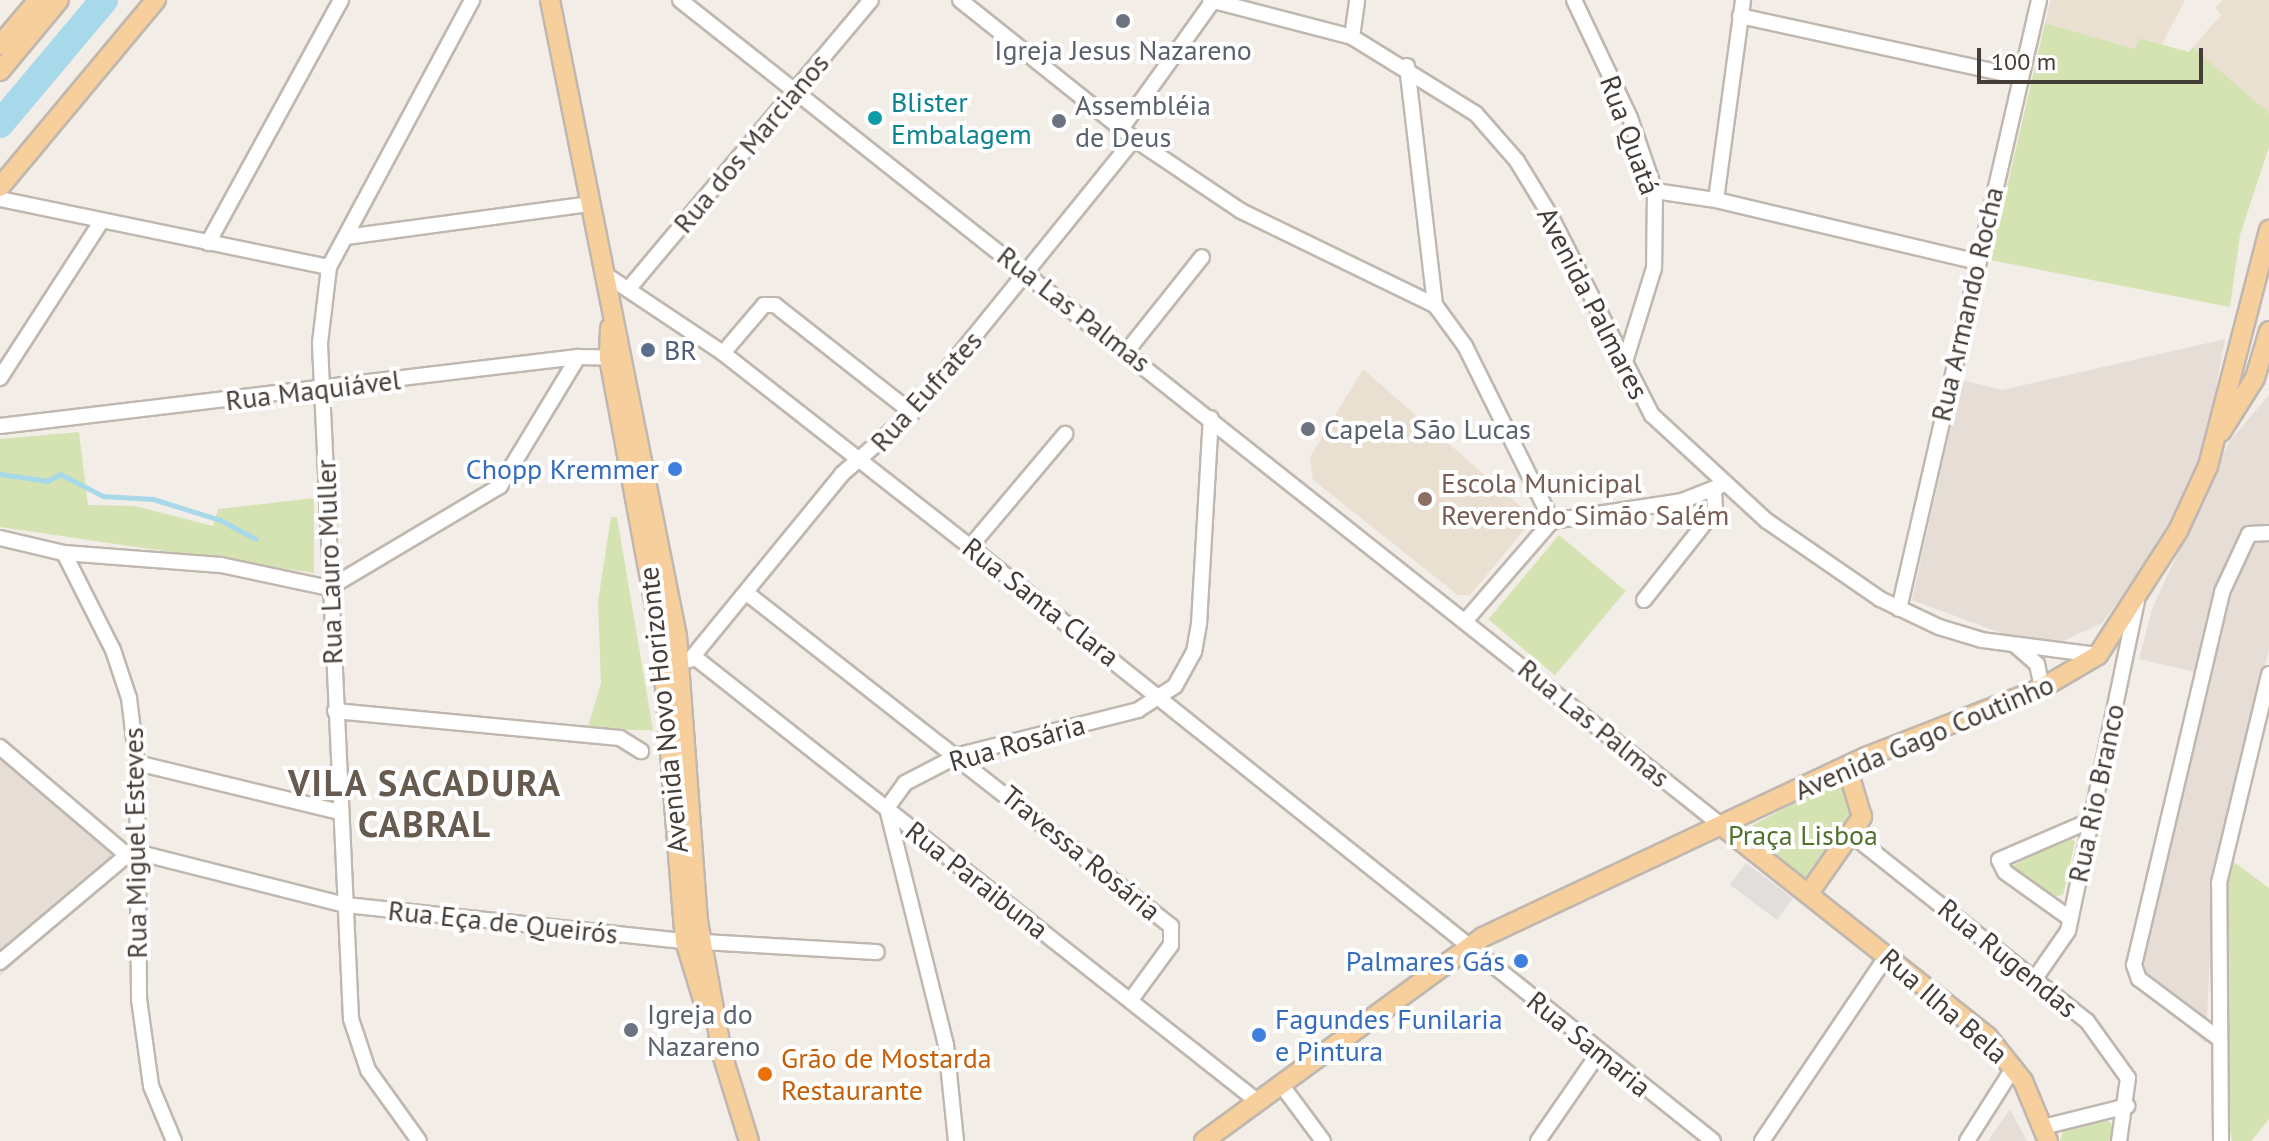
<!DOCTYPE html>
<meta charset="utf-8">
<style>
body{margin:0}
#map{position:relative;width:2269px;height:1141px;overflow:hidden;background:#f2ede7;font-family:"PT Sans",sans-serif}
div>[style]{position:absolute}
[style*='--x']{left:calc(var(--x)*1px);top:calc(var(--y)*1px);width:calc(var(--w)*1px);rotate:calc(var(--a)*1deg)}
.residential>*{inset:0;background:#e6ded6}
.education>*{inset:0;background:#eae0d2}
.green>*{inset:0;background:#d5e3b3;transform-origin:0 0}
.parking>*{inset:0;background:#e1dedc;transform-origin:0 0}
.stream>*{height:5px;margin:-2.5px;padding:0 2.5px;transform-origin:2.5px;border-radius:2.5px;background:#a8d9ea}
.river>*{height:28px;margin:-14px;padding:0 14px;transform-origin:14px;border-radius:14px;background:#a8d9ea}
.roads{filter:drop-shadow(2px 0 #c0b7ae) drop-shadow(-2px 0 #c0b7ae) drop-shadow(0 2px #c0b7ae) drop-shadow(0 -2px #c0b7ae)}
.minor>*{height:14px;margin:-7px;padding:0 7px;transform-origin:7px;border-radius:7px;background:#fff}
.major>*{height:18px;margin:-9px;padding:0 9px;transform-origin:9px;border-radius:9px;background:#f6cf9c}
.dots>*{width:22px;height:22px;translate:-50% -50%;box-sizing:border-box;border:4px solid #fff;border-radius:50%}
span{translate:-50% -50%;white-space:nowrap;text-align:center;line-height:1.15;-webkit-text-stroke:8px #fff;paint-order:stroke}
.worship-label{font-size:28px;color:#5b616d}
.left{translate:0 -50%;text-align:left}
.culture-label{font-size:28px;color:#0d838f}
.street-label{font-size:28px;color:#453d37}
.service-label{font-size:28px;color:#4e5e75}
.shop-label{font-size:28px;color:#366cbe}
.right{translate:-100% -50%;text-align:right}
.education-label{font-size:28px;color:#785e54}
.park-label{font-size:28px;color:#52722e}
.food-label{font-size:28px;color:#c56008}
.district-label{font-size:36px;color:#675a4f;font-weight:700;letter-spacing:2px}
.scale{position:absolute;left:1977px;top:48px;width:226px;height:36px;box-sizing:border-box;border:4px solid #453d37;border-top:0;padding-left:10px;font-size:24px;line-height:28px;white-space:nowrap;color:#453d37;-webkit-text-stroke:6px #fff;paint-order:stroke}
</style>
<div id="map">
<div class="residential">
<i style="clip-path:polygon(2225px 339px,2209px 428px,2192px 476px,2158px 548px,2102px 623px,2059px 643px,2009px 636px,1912px 600px,1961px 380px,2002px 390px)"></i>
<i style="clip-path:polygon(2269px 395px,2269px 649px,2213px 885px,2206px 1043px,2128px 977px,2199px 673px,2139px 659px,2152px 609px,2229px 442px)"></i>
<i style="clip-path:polygon(0 746px,131px 859px,0 976px)"></i>
<i style="clip-path:polygon(2010px 1109px,2027px 1141px,1988px 1141px)"></i>
</div>
<div class="education">
<i style="clip-path:polygon(2051px 0,2185px 0,2162px 44px,2140px 38px,2135px 49px,2045px 23px)"></i>
<i style="clip-path:polygon(2223px 0,2269px 0,2269px 113px,2193px 47px,2221px 15px,2215px 7px)"></i>
<i style="clip-path:polygon(1363px 369px,1534px 518px,1470px 595px,1458px 595px,1313px 480px,1310px 457px)"></i>
</div>
<div class="green">
<i style="clip-path:polygon(2045px 23px,2135px 49px,2139px 38px,2189px 52px,2193px 47px,2269px 113px,2269px 147px,2240px 235px,2230px 307px,1990px 260px)"></i>
<i style="clip-path:polygon(79px 432px,88px 505px,135px 506px,213px 526px,218px 509px,314px 498px,314px 573px,0 527px,0 439px)"></i>
<i style="clip-path:polygon(611px 517px,617px 517px,653px 730px,587px 730px,601px 683px,598px 602px)"></i>
<i style="left:1559px;top:535px;width:87px;height:110px;rotate:40deg"></i>
<i style="clip-path:polygon(1834px 782px,1845px 785px,1854px 816px,1811px 879px,1805px 879px,1756px 839px,1753px 825px)"></i>
<i style="clip-path:polygon(2070px 837px,2075px 842px,2063px 895px,2052px 897px,2012px 866px)"></i>
<i style="clip-path:polygon(2231px 860px,2269px 888px,2269px 1119px,2251px 1141px,2232px 1141px,2229px 1126px,2222px 924px)"></i>
<i style="clip-path:polygon(2107px 1120px,2114px 1126px,2111px 1141px,2060px 1141px,2063px 1130px)"></i>
</div>
<div class="parking">
<i style="left:1746px;top:863px;width:59px;height:27px;rotate:37deg"></i>
</div>
<div class="stream">
<i style="--x:0;--y:474;--w:48;--a:8.5"></i>
<i style="--x:47;--y:481;--w:15;--a:-28"></i>
<i style="--x:60;--y:474;--w:48;--a:27.1"></i>
<i style="--x:103;--y:496;--w:50;--a:3.4"></i>
<i style="--x:153;--y:499;--w:70;--a:17.4"></i>
<i style="--x:220;--y:520;--w:40;--a:28"></i>
</div>
<div class="river">
<i style="--x:0;--y:124;--w:162;--a:-50"></i>
</div>
<div class="roads">
<div class="minor">
<i style="--x:680;--y:0;--w:1330;--a:38.4"></i>
<i style="--x:960;--y:0;--w:223;--a:38.6"></i>
<i style="--x:1134;--y:139;--w:129;--a:33.9"></i>
<i style="--x:1241;--y:211;--w:216;--a:25.9"></i>
<i style="--x:1435;--y:305;--w:51;--a:53.8"></i>
<i style="--x:1465;--y:346;--w:195;--a:63.6"></i>
<i style="--x:1210;--y:0;--w:147;--a:14.6"></i>
<i style="--x:1352;--y:37;--w:146;--a:31.8"></i>
<i style="--x:1476;--y:114;--w:62;--a:48.9"></i>
<i style="--x:1517;--y:161;--w:63;--a:58.6"></i>
<i style="--x:1550;--y:215;--w:225;--a:63"></i>
<i style="--x:1652;--y:415;--w:156;--a:42.7"></i>
<i style="--x:1767;--y:521;--w:137;--a:34.6"></i>
<i style="--x:1880;--y:599;--w:65;--a:25.4"></i>
<i style="--x:1939;--y:627;--w:45;--a:16.8"></i>
<i style="--x:1982;--y:640;--w:117;--a:7.4"></i>
<i style="--x:1574;--y:0;--w:131;--a:64.6"></i>
<i style="--x:1630;--y:118;--w:77;--a:71.1"></i>
<i style="--x:1655;--y:191;--w:77;--a:90.7"></i>
<i style="--x:1654;--y:268;--w:105;--a:107.2"></i>
<i style="--x:1740;--y:16;--w:287;--a:12.3"></i>
<i style="--x:1352;--y:37;--w:37;--a:-82"></i>
<i style="--x:1407;--y:66;--w:241;--a:83.3"></i>
<i style="--x:1121;--y:129;--w:158;--a:-54.3"></i>
<i style="--x:1655;--y:191;--w:62;--a:8.4"></i>
<i style="--x:1716;--y:200;--w:265;--a:13.3"></i>
<i style="--x:0;--y:199;--w:336;--a:11.7"></i>
<i style="--x:1716;--y:200;--w:202;--a:-82.3"></i>
<i style="--x:346;--y:237;--w:245;--a:-7.7"></i>
<i style="--x:208;--y:243;--w:277;--a:-61.3"></i>
<i style="--x:603;--y:273;--w:144;--a:33.7"></i>
<i style="--x:723;--y:353;--w:314;--a:38.1"></i>
<i style="--x:970;--y:547;--w:951;--a:38.64"></i>
<i style="--x:631;--y:286;--w:373;--a:-50"></i>
<i style="--x:1127;--y:351;--w:120;--a:-51.4"></i>
<i style="--x:723;--y:353;--w:63;--a:-49.5"></i>
<i style="--x:764;--y:305;--w:11;--a:0"></i>
<i style="--x:775;--y:305;--w:174;--a:38.2"></i>
<i style="--x:0;--y:378;--w:186;--a:-57.1"></i>
<i style="--x:0;--y:426;--w:582;--a:-6.81"></i>
<i style="--x:578;--y:357;--w:39;--a:1"></i>
<i style="--x:0;--y:538;--w:66;--a:13.2"></i>
<i style="--x:64;--y:553;--w:157;--a:4.4"></i>
<i style="--x:221;--y:565;--w:110;--a:12"></i>
<i style="--x:329;--y:588;--w:199;--a:-30.8"></i>
<i style="--x:500;--y:486;--w:151;--a:-58.8"></i>
<i style="--x:970;--y:547;--w:148;--a:-49.9"></i>
<i style="--x:64;--y:553;--w:109;--a:63.2"></i>
<i style="--x:113;--y:650;--w:51;--a:71.6"></i>
<i style="--x:129;--y:698;--w:65;--a:83"></i>
<i style="--x:137;--y:763;--w:236;--a:89.5"></i>
<i style="--x:139;--y:999;--w:88;--a:82.1"></i>
<i style="--x:151;--y:1086;--w:60;--a:67.3"></i>
<i style="--x:748;--y:594;--w:538;--a:38.13"></i>
<i style="--x:1171;--y:926;--w:19;--a:90"></i>
<i style="--x:1171;--y:945;--w:69;--a:126.2"></i>
<i style="--x:1644;--y:600;--w:115;--a:-51.7"></i>
<i style="--x:1715;--y:510;--w:17;--a:-93"></i>
<i style="--x:1899;--y:609;--w:625;--a:-77.05"></i>
<i style="--x:1467;--y:619;--w:130;--a:-49.1"></i>
<i style="--x:1552;--y:521;--w:132;--a:-8.7"></i>
<i style="--x:1682;--y:501;--w:46;--a:-21.6"></i>
<i style="--x:2015;--y:645;--w:29;--a:41"></i>
<i style="--x:2037;--y:664;--w:25;--a:78"></i>
<i style="--x:697;--y:659;--w:713;--a:38.28"></i>
<i style="--x:690;--y:660;--w:240;--a:-50.7"></i>
<i style="--x:842;--y:474;--w:93;--a:-41.1"></i>
<i style="--x:912;--y:413;--w:353;--a:-51"></i>
<i style="--x:335;--y:711;--w:286;--a:5.4"></i>
<i style="--x:620;--y:738;--w:25;--a:32"></i>
<i style="--x:0;--y:747;--w:177;--a:40.4"></i>
<i style="--x:137;--y:763;--w:208;--a:13.6"></i>
<i style="--x:1852;--y:835;--w:300;--a:38.4"></i>
<i style="--x:2087;--y:1021;--w:70;--a:54.3"></i>
<i style="--x:2128;--y:1078;--w:64;--a:98.1"></i>
<i style="--x:136;--y:852;--w:217;--a:14.2"></i>
<i style="--x:346;--y:905;--w:341;--a:6.1"></i>
<i style="--x:685;--y:941;--w:192;--a:3.3"></i>
<i style="--x:2068;--y:917;--w:77;--a:-144.5"></i>
<i style="--x:2005;--y:872;--w:13;--a:-117"></i>
<i style="--x:1999;--y:860;--w:98;--a:-23.4"></i>
<i style="--x:0;--y:962;--w:166;--a:-40.1"></i>
<i style="--x:2036;--y:977;--w:56;--a:-55.2"></i>
<i style="--x:2068;--y:931;--w:337;--a:-78.2"></i>
<i style="--x:2218;--y:1038;--w:99;--a:-143.2"></i>
<i style="--x:2139;--y:979;--w:15;--a:-110"></i>
<i style="--x:2134;--y:965;--w:383;--a:-76.7"></i>
<i style="--x:2222;--y:592;--w:64;--a:-65"></i>
<i style="--x:2249;--y:534;--w:20;--a:-3"></i>
<i style="--x:1280;--y:1083;--w:72;--a:53.4"></i>
<i style="--x:2043;--y:1127;--w:87;--a:-14"></i>
<i style="--x:419;--y:1141;--w:87;--a:-125.7"></i>
<i style="--x:368;--y:1070;--w:54;--a:-108.4"></i>
<i style="--x:351;--y:1019;--w:677;--a:-92.63"></i>
<i style="--x:320;--y:343;--w:77;--a:-83.2"></i>
<i style="--x:329;--y:267;--w:303;--a:-61.8"></i>
<i style="--x:956;--y:1141;--w:97;--a:-95.9"></i>
<i style="--x:946;--y:1045;--w:244;--a:-104"></i>
<i style="--x:887;--y:808;--w:31;--a:-54"></i>
<i style="--x:905;--y:783;--w:61;--a:-27.4"></i>
<i style="--x:959;--y:755;--w:185;--a:-14.1"></i>
<i style="--x:1138;--y:710;--w:44;--a:-33"></i>
<i style="--x:1175;--y:686;--w:39;--a:-61"></i>
<i style="--x:1194;--y:652;--w:28;--a:-80"></i>
<i style="--x:1199;--y:624;--w:206;--a:-86.7"></i>
<i style="--x:1538;--y:1141;--w:106;--a:-55.4"></i>
<i style="--x:1762;--y:1141;--w:223;--a:-56"></i>
<i style="--x:1967;--y:1141;--w:88;--a:-57.6"></i>
<i style="--x:2221;--y:1141;--w:258;--a:-90.4"></i>
<i style="--x:2219;--y:883;--w:215;--a:-76.5"></i>
</div>
<div class="major">
<i style="--x:550;--y:0;--w:649;--a:78.71"></i>
<i style="--x:677;--y:636;--w:286;--a:85.8"></i>
<i style="--x:698;--y:921;--w:134;--a:79.7"></i>
<i style="--x:0;--y:45;--w:59;--a:-49.8"></i>
<i style="--x:0;--y:71;--w:92;--a:-50.3"></i>
<i style="--x:0;--y:187;--w:244;--a:-50.2"></i>
<i style="--x:610;--y:328;--w:30;--a:92"></i>
<i style="--x:609;--y:358;--w:285;--a:79.5"></i>
<i style="--x:661;--y:638;--w:304;--a:85.5"></i>
<i style="--x:685;--y:941;--w:68;--a:72.9"></i>
<i style="--x:2221;--y:432;--w:64;--a:-57.8"></i>
<i style="--x:2255;--y:378;--w:49;--a:-73.4"></i>
<i style="--x:1722;--y:826;--w:338;--a:38.4"></i>
<i style="--x:1987;--y:1036;--w:58;--a:51.3"></i>
<i style="--x:2023;--y:1081;--w:65;--a:67.4"></i>
<i style="--x:1809;--y:893;--w:93;--a:-55.1"></i>
<i style="--x:1862;--y:817;--w:52;--a:-106.7"></i>
<i style="--x:718;--y:1041;--w:105;--a:72.8"></i>
<i style="--x:1204;--y:1141;--w:346;--a:-36.2"></i>
<i style="--x:1483;--y:937;--w:423;--a:-25.2"></i>
<i style="--x:1866;--y:757;--w:189;--a:-21.4"></i>
<i style="--x:2042;--y:688;--w:65;--a:-30.5"></i>
<i style="--x:2098;--y:655;--w:148;--a:-57.2"></i>
<i style="--x:2178;--y:531;--w:72;--a:-65.2"></i>
<i style="--x:2208;--y:466;--w:244;--a:-75.5"></i>
</div>
</div>
<div class="dots">
<i style="left:1123px;top:21px;background:#6b7280"></i>
<i style="left:875px;top:118px;background:#0f9aa8"></i>
<i style="left:1059px;top:121px;background:#6b7280"></i>
<i style="left:648px;top:350px;background:#5c6f8a"></i>
<i style="left:1308px;top:429px;background:#6b7280"></i>
<i style="left:675px;top:469px;background:#3f7fe0"></i>
<i style="left:1425px;top:499px;background:#8d6e63"></i>
<i style="left:1521px;top:961px;background:#3f7fe0"></i>
<i style="left:631px;top:1030px;background:#6b7280"></i>
<i style="left:1259px;top:1035px;background:#3f7fe0"></i>
<i style="left:765px;top:1074px;background:#e8710a"></i>
</div>
<div class="worship-label">
<span style="left:1123px;top:50px">Igreja Jesus Nazareno</span>
<span class="left" style="left:1075px;top:121px">Assembléia<br>de Deus</span>
<span class="left" style="left:1324px;top:429px">Capela São Lucas</span>
<span class="left" style="left:647px;top:1030px">Igreja do<br>Nazareno</span>
</div>
<div class="culture-label">
<span class="left" style="left:891px;top:118px">Blister<br>Embalagem</span>
</div>
<div class="street-label">
<span style="left:1630px;top:135px;rotate:70deg">Rua Quatá</span>
<span style="left:751px;top:143px;rotate:-50deg">Rua dos Marcianos</span>
<span style="left:1593px;top:303px;rotate:63deg">Avenida Palmares</span>
<span style="left:1967px;top:304px;rotate:-77deg">Rua Armando Rocha</span>
<span style="left:1074px;top:309px;rotate:38deg">Rua Las Palmas</span>
<span style="left:313px;top:390px;rotate:-7deg">Rua Maquiável</span>
<span style="left:926px;top:391px;rotate:-48deg">Rua Eufrates</span>
<span style="left:329px;top:562px;rotate:-92deg">Rua Lauro Muller</span>
<span style="left:1041px;top:602px;rotate:38deg">Rua Santa Clara</span>
<span style="left:663px;top:710px;rotate:-96deg">Avenida Novo Horizonte</span>
<span style="left:1594px;top:723px;rotate:39deg">Rua Las Palmas</span>
<span style="left:1924px;top:737px;rotate:-23deg">Avenida Gago Coutinho</span>
<span style="left:1017px;top:743px;rotate:-16deg">Rua Rosária</span>
<span style="left:2096px;top:793px;rotate:-78deg">Rua Rio Branco</span>
<span style="left:135px;top:843px;rotate:-91deg">Rua Miguel Esteves</span>
<span style="left:1081px;top:853px;rotate:39deg">Travessa Rosária</span>
<span style="left:977px;top:880px;rotate:38deg">Rua Paraibuna</span>
<span style="left:503px;top:922px;rotate:6deg">Rua Eça de Queirós</span>
<span style="left:2008px;top:958px;rotate:39deg">Rua Rugendas</span>
<span style="left:1944px;top:1006px;rotate:41deg">Rua Ilha Bela</span>
<span style="left:1589px;top:1044px;rotate:39deg">Rua Samaria</span>
</div>
<div class="service-label">
<span class="left" style="left:664px;top:350px">BR</span>
</div>
<div class="shop-label">
<span class="right" style="left:659px;top:469px">Chopp Kremmer</span>
<span class="right" style="left:1505px;top:961px">Palmares Gás</span>
<span class="left" style="left:1275px;top:1035px">Fagundes Funilaria<br>e Pintura</span>
</div>
<div class="education-label">
<span class="left" style="left:1441px;top:499px">Escola Municipal<br>Reverendo Simão Salém</span>
</div>
<div class="park-label">
<span style="left:1803px;top:835px">Praça Lisboa</span>
</div>
<div class="food-label">
<span class="left" style="left:781px;top:1074px">Grão de Mostarda<br>Restaurante</span>
</div>
<div class="district-label">
<span style="left:425px;top:803px">VILA SACADURA<br>CABRAL</span>
</div>
<div class="scale">100 m</div>
</div>
